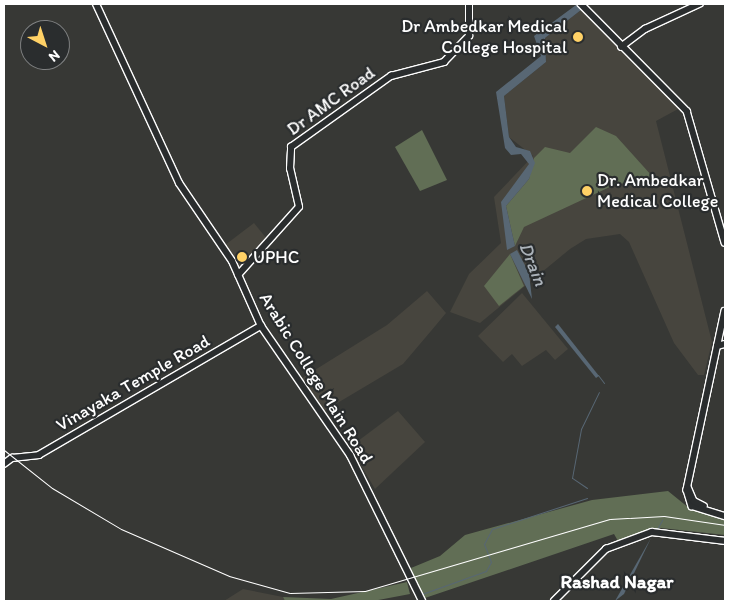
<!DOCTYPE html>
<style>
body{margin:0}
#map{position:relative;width:729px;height:605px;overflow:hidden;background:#373835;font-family:Itim,sans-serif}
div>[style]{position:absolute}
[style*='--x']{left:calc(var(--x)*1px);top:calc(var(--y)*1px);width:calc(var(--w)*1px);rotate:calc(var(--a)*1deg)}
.built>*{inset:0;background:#47453e}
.green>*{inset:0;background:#616e55}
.water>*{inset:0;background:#586774}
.stream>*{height:1px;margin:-0.5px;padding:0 0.5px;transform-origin:0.5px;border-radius:0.5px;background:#586774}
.roads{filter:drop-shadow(1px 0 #fff) drop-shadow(-1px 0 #fff) drop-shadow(0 1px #fff) drop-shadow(0 -1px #fff)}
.tertiary>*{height:5.5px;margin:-2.75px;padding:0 2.75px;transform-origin:2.75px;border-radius:2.75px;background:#2a2d2e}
.secondary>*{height:6px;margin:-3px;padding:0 3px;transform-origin:3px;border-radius:3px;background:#2a2d2e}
.rail>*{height:1px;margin:-0.5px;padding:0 0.5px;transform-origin:0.5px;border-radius:0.5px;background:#fff}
.dots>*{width:14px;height:14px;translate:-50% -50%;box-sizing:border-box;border:2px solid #2a2d2e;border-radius:50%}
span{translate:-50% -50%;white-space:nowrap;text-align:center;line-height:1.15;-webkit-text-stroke:4.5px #2a2d2e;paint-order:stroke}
.poi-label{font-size:18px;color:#fff}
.right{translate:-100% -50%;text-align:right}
.left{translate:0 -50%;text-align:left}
.street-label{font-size:18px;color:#fff}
.water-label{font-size:19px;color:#acb3ba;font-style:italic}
.neighbourhood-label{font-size:19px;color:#fff;font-weight:700}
.frame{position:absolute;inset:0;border:5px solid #fff;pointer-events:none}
.north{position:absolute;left:20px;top:20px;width:50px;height:50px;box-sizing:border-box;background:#2a2d2e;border:1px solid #7f8182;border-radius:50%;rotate:140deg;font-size:14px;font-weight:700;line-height:20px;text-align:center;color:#fff}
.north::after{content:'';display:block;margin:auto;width:18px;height:22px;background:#ffd166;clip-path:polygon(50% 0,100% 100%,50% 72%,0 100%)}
</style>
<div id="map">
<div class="built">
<i style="clip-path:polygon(581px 10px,680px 108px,656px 121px,712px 342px,704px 375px,698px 375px,674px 343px,629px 242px,620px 234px,586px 239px,570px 249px,480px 323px,450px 312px,469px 274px,501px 243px,494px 197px,533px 156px,509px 137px,504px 96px,546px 62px,545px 38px)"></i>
<i style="clip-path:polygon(254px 223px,267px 239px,241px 268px,225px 245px)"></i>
<i style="clip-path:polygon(427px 291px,446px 313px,431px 331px,403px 364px,324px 411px,302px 378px,387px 325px)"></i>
<i style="clip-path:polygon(522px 293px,568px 349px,555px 360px,546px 350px,522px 366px,512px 354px,503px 362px,478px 336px)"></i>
<i style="clip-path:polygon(398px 411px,425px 442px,375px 489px,350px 447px)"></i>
<i style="clip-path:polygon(243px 589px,283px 597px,285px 601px,224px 601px)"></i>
</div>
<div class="green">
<i style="clip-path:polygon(596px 127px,616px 136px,652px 176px,612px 186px,524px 227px,515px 246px,506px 206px,529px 179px,534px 158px,545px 147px,570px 153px)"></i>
<i style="clip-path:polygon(422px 130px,447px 180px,420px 191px,395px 147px)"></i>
<i style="clip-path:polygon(510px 254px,524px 286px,499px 306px,484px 286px)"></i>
<i style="clip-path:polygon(668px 491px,689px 508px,725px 518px,725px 535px,661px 528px,618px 541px,614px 534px,422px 599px,411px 568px,440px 556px,465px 535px,592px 500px)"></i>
<i style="clip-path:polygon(407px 582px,410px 594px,373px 601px,285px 601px,283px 597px,331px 599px)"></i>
</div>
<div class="water">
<i style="clip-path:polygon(576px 5px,581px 10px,545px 38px,546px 62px,504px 96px,509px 137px,516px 147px,530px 151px,535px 163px,529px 179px,506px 206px,515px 246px,507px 250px,501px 202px,529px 164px,521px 154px,511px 155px,505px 148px,496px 92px,541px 56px,534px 36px)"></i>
<i style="clip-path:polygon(517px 250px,529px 273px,532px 299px,510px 254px)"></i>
<i style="clip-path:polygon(558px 324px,599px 376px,596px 378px,555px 327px)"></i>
<i style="clip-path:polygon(651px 538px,624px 594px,615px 601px)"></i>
</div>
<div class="stream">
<i style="--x:598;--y:375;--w:10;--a:53"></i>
<i style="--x:587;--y:488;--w:18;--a:-146"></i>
<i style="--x:572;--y:478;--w:50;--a:-79.6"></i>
<i style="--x:581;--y:429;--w:41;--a:-64.1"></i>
<i style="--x:656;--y:531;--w:13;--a:-61"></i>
<i style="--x:422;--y:594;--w:68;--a:-19.8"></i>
<i style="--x:486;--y:571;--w:10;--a:-61"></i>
<i style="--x:491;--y:562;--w:19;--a:-111"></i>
<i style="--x:484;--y:544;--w:17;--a:-62"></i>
<i style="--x:492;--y:529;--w:100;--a:-18.1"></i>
</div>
<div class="roads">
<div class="tertiary">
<i style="--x:581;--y:4;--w:151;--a:45.3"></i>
<i style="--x:687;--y:111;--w:137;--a:73.9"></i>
<i style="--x:621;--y:47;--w:30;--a:-37"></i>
<i style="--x:645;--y:29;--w:60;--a:-24.8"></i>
<i style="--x:238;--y:275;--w:91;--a:-48.1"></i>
<i style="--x:299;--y:207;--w:39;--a:-103"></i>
<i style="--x:290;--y:169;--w:22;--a:-87"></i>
<i style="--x:291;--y:147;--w:123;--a:-35.4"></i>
<i style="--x:391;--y:76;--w:55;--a:-14.8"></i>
<i style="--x:444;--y:62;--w:36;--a:-46"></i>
<i style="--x:469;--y:36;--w:32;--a:-90"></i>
<i style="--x:725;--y:311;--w:183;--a:102"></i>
<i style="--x:687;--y:490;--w:17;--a:73"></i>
<i style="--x:692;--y:506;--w:34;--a:17"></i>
<i style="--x:717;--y:346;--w:8;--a:-14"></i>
<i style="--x:4;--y:464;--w:10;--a:-37"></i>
<i style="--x:12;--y:458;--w:27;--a:-6"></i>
<i style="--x:39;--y:455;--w:257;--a:-30.2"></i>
<i style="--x:688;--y:487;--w:15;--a:67"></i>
<i style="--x:694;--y:501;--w:11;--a:27"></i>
<i style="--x:554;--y:601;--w:74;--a:-45"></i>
<i style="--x:606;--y:549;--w:49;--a:-20.3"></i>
<i style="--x:652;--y:532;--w:74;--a:7"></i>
</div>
<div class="secondary">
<i style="--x:96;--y:4;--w:197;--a:65.1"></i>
<i style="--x:179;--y:183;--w:94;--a:55.8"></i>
<i style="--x:232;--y:261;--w:71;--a:66"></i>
<i style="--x:261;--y:326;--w:157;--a:55.4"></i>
<i style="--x:350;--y:455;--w:163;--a:63.7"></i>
</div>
</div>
<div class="rail">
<i style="--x:4;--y:450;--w:61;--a:38.4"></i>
<i style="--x:52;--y:488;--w:80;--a:30.7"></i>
<i style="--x:121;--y:529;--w:118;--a:23.5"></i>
<i style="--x:229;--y:576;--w:63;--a:15.6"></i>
<i style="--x:290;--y:593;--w:75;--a:-1.5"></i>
<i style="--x:365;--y:591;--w:255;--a:-16.4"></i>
<i style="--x:610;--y:519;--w:54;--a:-3.2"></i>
<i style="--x:664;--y:516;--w:62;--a:8.4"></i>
</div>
<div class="dots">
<i style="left:578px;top:37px;background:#ffd166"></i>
<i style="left:587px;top:191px;background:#ffd166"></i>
<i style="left:242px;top:257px;background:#ffd166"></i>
</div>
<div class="poi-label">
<span class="right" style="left:567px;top:37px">Dr Ambedkar Medical<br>College Hospital</span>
<span class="left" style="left:597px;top:191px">Dr. Ambedkar<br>Medical College</span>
<span class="left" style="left:253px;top:257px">UPHC</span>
</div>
<div class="street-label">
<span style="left:331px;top:101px;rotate:-36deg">Dr AMC Road</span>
<span style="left:316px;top:378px;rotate:58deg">Arabic College Main Road</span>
<span style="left:133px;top:383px;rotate:-30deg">Vinayaka Temple Road</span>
</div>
<div class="water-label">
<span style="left:533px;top:264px;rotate:68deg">Drain</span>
</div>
<div class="neighbourhood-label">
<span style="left:617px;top:582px">Rashad Nagar</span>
</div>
<div class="frame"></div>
<div class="north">N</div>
</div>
